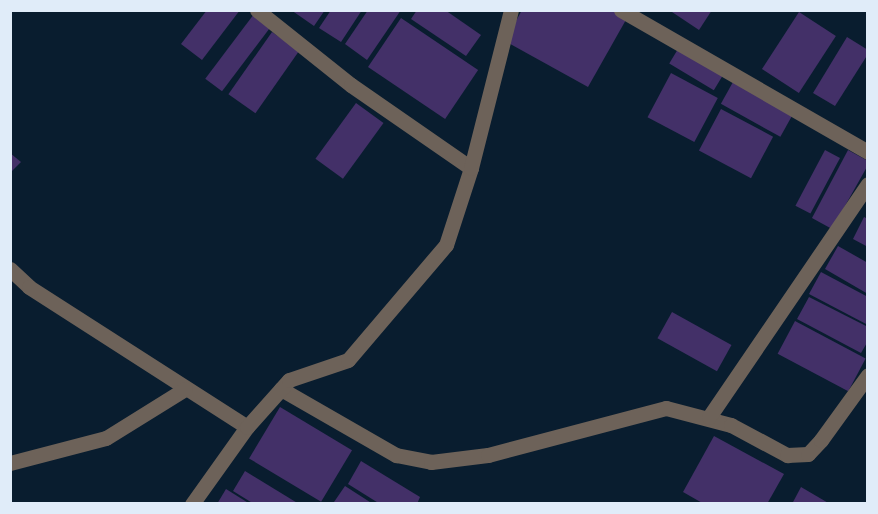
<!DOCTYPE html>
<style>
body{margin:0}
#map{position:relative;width:878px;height:514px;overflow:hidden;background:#091d2f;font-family:"Fira Sans Condensed",sans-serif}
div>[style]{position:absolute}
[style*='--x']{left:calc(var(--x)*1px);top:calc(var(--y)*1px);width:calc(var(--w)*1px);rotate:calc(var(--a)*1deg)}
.building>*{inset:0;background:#433068;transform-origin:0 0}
.street>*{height:15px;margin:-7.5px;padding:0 7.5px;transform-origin:7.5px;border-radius:7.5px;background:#6d6259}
span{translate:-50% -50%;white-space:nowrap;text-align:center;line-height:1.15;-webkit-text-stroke:4.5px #021325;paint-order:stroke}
.frame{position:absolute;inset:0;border:12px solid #e0ecf9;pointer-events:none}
</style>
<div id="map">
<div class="building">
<i style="clip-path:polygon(207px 10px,240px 10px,202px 60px,181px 44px)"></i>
<i style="clip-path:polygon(291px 10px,325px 10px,314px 26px)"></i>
<i style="clip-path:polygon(331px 10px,362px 10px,341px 42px,319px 28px)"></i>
<i style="clip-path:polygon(368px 10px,401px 10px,367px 60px,345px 44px)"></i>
<i style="clip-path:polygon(417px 10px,445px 10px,481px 35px,466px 56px,411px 19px)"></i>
<i style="clip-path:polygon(522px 10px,614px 10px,627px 18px,588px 87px,505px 41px)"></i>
<i style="clip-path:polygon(669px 10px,712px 10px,699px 30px)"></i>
<i style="left:799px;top:12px;width:44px;height:68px;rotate:33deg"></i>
<i style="left:254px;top:14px;width:21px;height:81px;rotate:37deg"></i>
<i style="left:401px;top:18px;width:93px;height:59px;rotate:34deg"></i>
<i style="left:272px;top:32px;width:33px;height:76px;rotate:35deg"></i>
<i style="clip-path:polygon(847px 37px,868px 50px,868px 54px,835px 106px,813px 93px)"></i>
<i style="left:678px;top:49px;width:52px;height:17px;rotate:31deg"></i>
<i style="left:671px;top:73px;width:53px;height:50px;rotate:28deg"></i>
<i style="left:733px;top:82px;width:68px;height:25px;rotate:29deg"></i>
<i style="left:356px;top:103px;width:34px;height:69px;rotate:36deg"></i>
<i style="left:721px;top:109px;width:59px;height:47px;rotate:28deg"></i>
<i style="left:825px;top:150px;width:17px;height:63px;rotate:28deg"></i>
<i style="clip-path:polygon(848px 150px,868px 161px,868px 165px,832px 229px,812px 218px)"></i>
<i style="clip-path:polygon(10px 153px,21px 162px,10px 173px)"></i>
<i style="clip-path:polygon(864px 217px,868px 219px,868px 247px,853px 239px)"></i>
<i style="clip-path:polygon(838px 246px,868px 263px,868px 294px,825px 269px)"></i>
<i style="clip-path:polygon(821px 272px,868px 297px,868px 325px,809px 294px)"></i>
<i style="clip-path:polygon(809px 297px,868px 327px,868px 341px,861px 353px,797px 319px)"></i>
<i style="left:672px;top:312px;width:68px;height:30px;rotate:29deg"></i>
<i style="left:795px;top:321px;width:80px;height:37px;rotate:28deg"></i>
<i style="left:280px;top:407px;width:84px;height:60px;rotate:31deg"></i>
<i style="clip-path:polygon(714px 436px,784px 474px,767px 504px,704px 504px,683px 492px)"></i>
<i style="clip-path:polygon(361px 461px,420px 497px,417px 504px,380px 504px,348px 484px)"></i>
<i style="clip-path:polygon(245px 471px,299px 504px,254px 504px,233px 491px)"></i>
<i style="clip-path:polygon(345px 486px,373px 504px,334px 502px)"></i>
<i style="clip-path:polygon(801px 487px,830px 504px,792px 504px)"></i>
<i style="clip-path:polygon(226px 489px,250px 504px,217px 504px)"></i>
</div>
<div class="street">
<i style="--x:257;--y:10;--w:120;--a:38.6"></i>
<i style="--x:351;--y:85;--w:146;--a:34.7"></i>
<i style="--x:621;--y:10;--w:285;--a:29.9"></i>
<i style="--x:10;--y:269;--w:26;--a:43"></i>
<i style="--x:29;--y:287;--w:259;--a:32.7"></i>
<i style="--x:281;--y:389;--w:133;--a:29.9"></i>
<i style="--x:396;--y:455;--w:36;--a:11"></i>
<i style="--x:431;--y:462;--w:57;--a:-7"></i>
<i style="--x:488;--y:455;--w:184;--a:-14.8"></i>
<i style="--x:666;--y:408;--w:67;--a:14.7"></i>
<i style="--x:731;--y:425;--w:64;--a:28.2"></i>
<i style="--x:787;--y:455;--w:21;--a:-3"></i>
<i style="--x:808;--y:454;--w:19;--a:-47"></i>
<i style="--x:821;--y:440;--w:80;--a:-54.1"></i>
<i style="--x:709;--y:417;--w:282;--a:-55.7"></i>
<i style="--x:10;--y:463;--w:99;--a:-14.6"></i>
<i style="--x:106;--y:438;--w:93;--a:-31.8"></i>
<i style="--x:192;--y:504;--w:95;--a:-54.5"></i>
<i style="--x:247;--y:427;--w:63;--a:-48.2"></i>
<i style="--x:289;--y:380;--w:62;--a:-18.7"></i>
<i style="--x:348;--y:360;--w:151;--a:-49.6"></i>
<i style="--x:446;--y:245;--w:81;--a:-72"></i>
<i style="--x:471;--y:168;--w:163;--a:-75.8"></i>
</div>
<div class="frame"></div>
</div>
